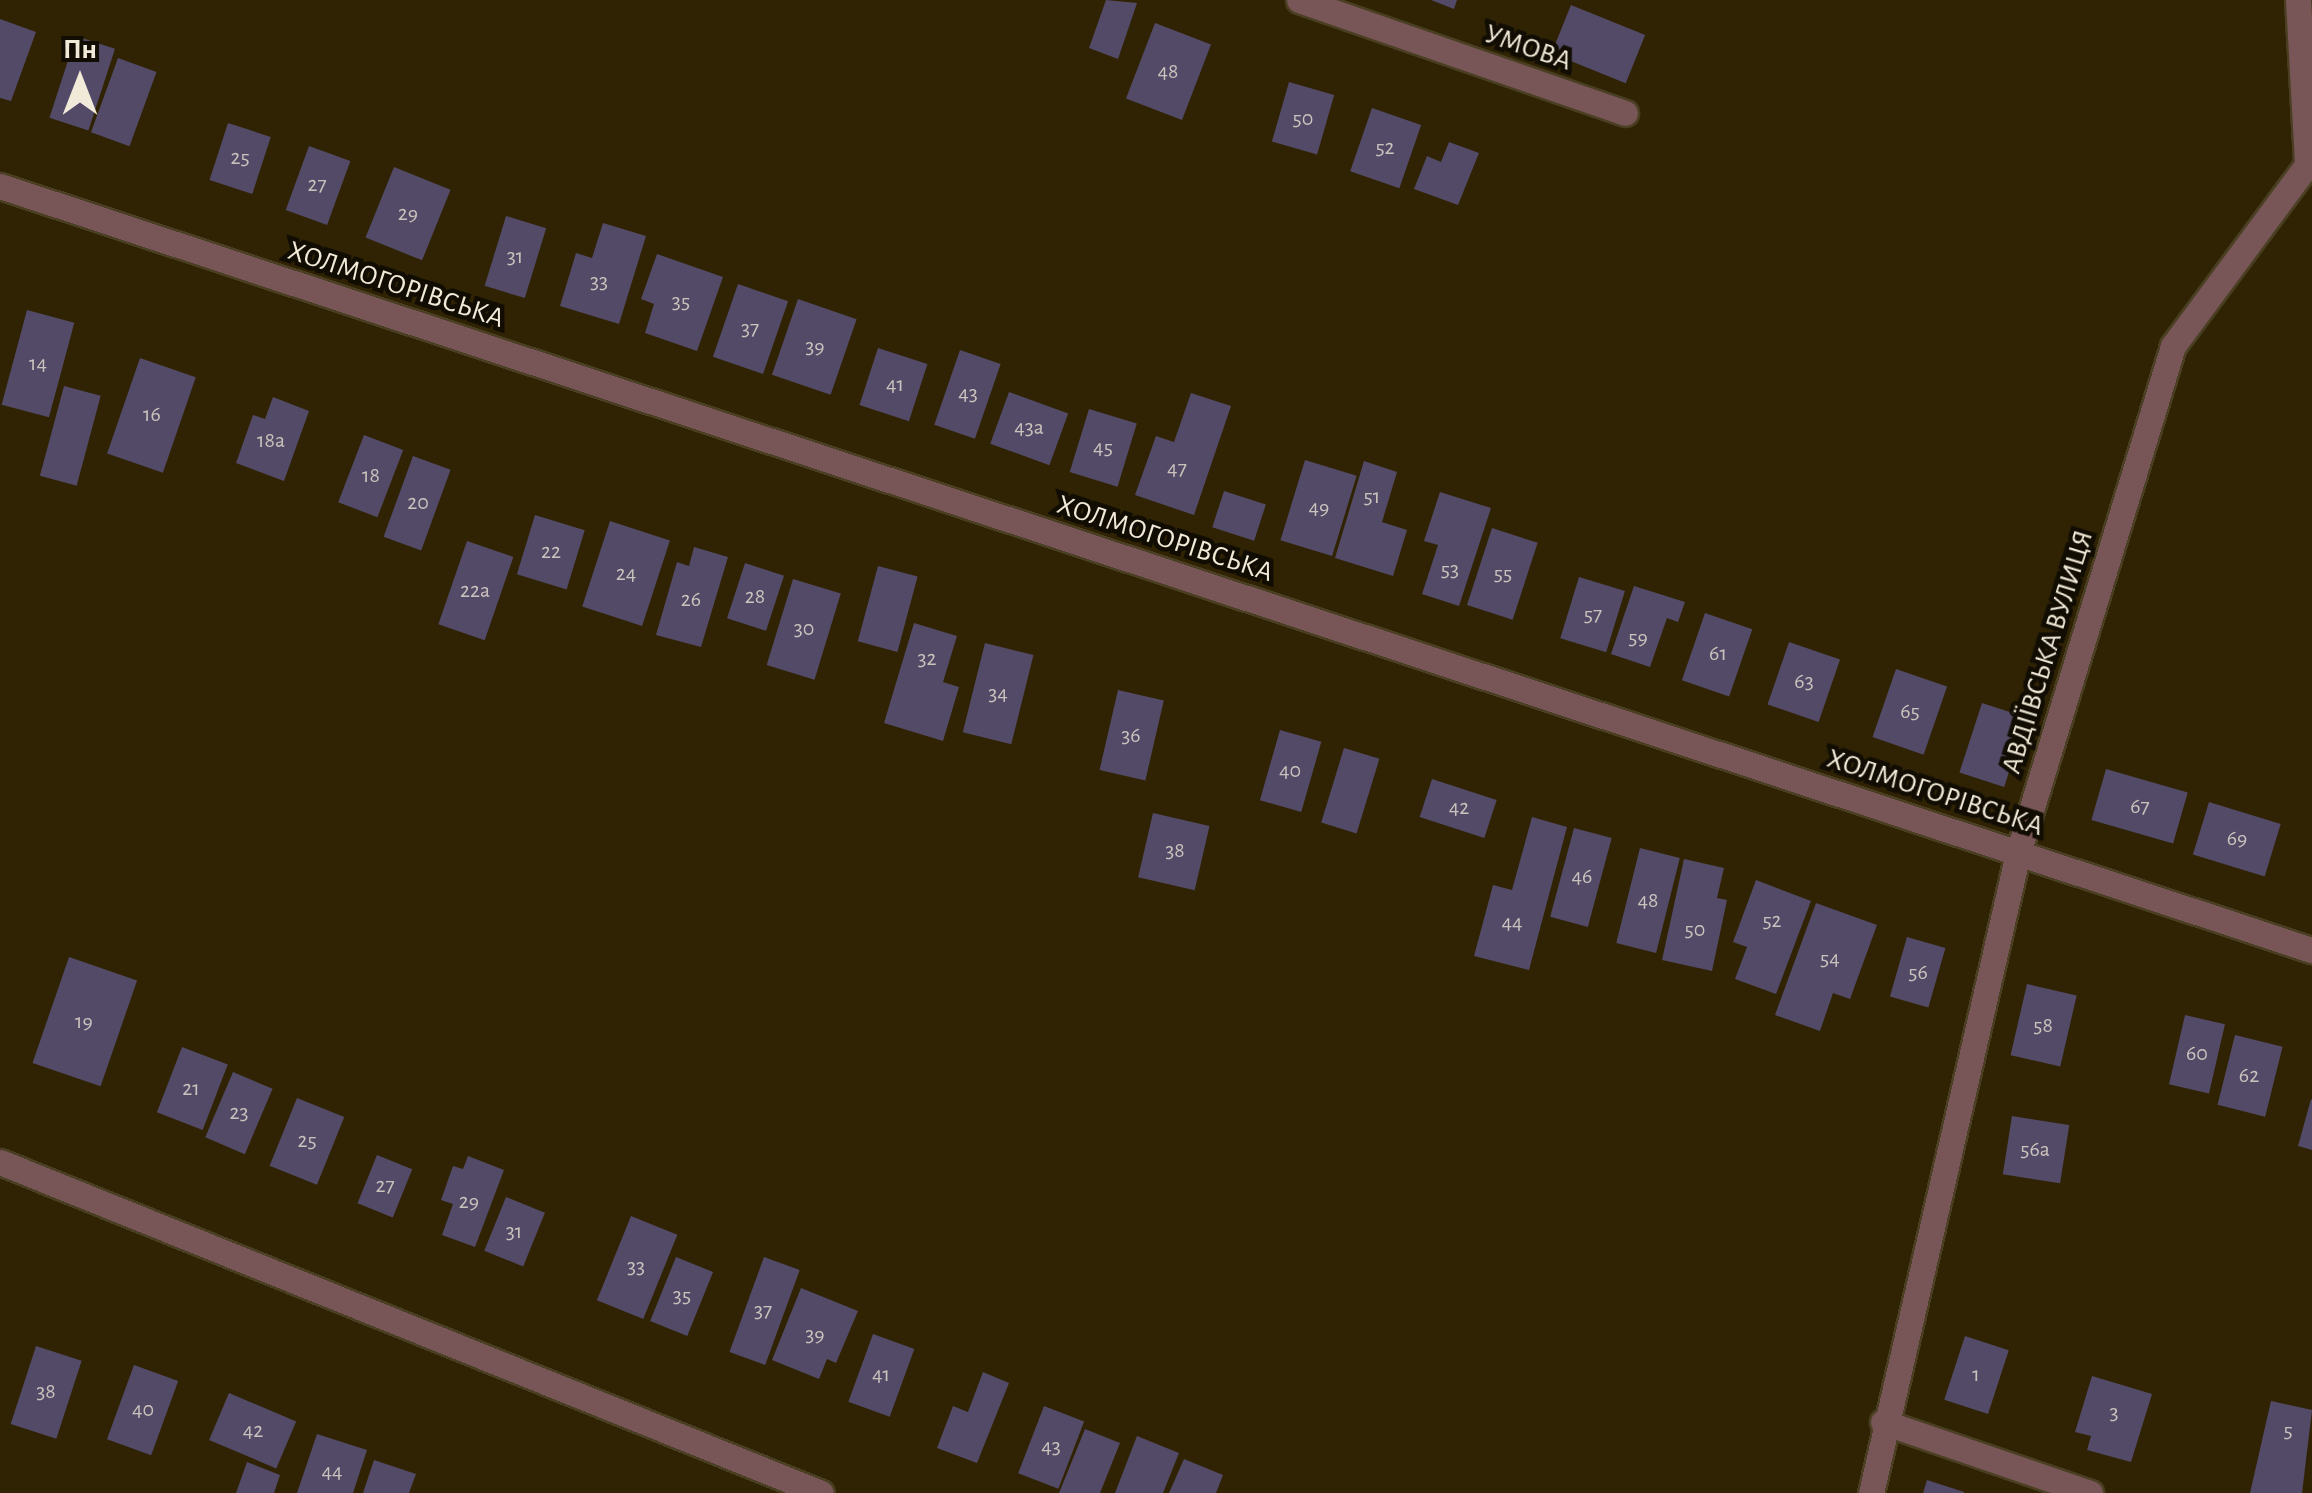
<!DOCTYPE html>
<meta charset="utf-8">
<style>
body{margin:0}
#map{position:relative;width:2312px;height:1493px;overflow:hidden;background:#2f2304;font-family:"Alegreya Sans",sans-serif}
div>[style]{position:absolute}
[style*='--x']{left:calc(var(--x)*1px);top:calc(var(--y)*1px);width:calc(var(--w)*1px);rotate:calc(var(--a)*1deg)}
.building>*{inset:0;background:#534a67;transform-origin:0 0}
.roads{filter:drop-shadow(2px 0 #4a3f22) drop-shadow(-2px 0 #4a3f22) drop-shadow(0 2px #4a3f22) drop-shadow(0 -2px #4a3f22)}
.minor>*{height:25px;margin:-12.5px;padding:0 12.5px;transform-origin:12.5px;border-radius:12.5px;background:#785556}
.tertiary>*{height:25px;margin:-12.5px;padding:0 12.5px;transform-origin:12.5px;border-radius:12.5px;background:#785556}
span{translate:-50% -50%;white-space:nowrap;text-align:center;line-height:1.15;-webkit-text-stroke:9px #120d03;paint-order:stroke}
.number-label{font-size:22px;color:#cac2bc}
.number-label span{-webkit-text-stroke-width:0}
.street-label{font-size:28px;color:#f1ead9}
.north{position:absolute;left:30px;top:30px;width:100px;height:100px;-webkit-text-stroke:8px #120d03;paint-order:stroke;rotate:0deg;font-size:28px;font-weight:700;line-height:40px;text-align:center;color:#f1ead9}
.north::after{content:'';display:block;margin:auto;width:35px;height:45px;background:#f1ead9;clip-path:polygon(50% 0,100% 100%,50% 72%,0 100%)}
</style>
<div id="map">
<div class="building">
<i style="clip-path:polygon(1106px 0,1137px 3px,1118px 59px,1089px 48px)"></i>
<i style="clip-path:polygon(1431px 0,1457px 0,1454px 9px)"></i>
<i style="left:1571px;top:5px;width:80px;height:52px;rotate:22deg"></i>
<i style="clip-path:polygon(0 19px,36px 32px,11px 101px,0 98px)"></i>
<i style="left:1155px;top:23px;width:60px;height:81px;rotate:21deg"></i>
<i style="left:76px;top:36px;width:41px;height:86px;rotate:18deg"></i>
<i style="left:118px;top:58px;width:41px;height:79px;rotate:20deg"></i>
<i style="left:1289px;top:82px;width:47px;height:62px;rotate:16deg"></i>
<i style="left:1372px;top:108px;width:52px;height:67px;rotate:19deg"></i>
<i style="left:228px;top:123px;width:45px;height:60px;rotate:18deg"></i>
<i style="clip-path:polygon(1449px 142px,1479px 153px,1458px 205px,1414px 189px,1427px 156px,1441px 162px)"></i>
<i style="left:309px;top:146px;width:44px;height:68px;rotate:20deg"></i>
<i style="left:394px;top:167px;width:61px;height:76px;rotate:22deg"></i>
<i style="left:506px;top:216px;width:42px;height:73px;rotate:17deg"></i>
<i style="clip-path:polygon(603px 223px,646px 236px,619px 324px,560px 306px,576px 253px,592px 258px)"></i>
<i style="clip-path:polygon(657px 254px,723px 277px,697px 351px,645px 333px,654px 304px,641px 299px)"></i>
<i style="left:738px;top:284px;width:53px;height:77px;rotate:19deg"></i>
<i style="left:798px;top:299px;width:62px;height:80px;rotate:19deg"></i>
<i style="left:27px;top:310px;width:49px;height:98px;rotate:15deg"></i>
<i style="left:878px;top:348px;width:52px;height:60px;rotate:18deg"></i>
<i style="left:960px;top:350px;width:43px;height:79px;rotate:19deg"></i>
<i style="left:140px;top:358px;width:59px;height:101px;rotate:19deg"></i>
<i style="left:64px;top:386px;width:38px;height:93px;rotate:15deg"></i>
<i style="left:1009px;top:392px;width:63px;height:55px;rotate:20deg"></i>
<i style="clip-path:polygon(1191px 393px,1231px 406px,1194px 515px,1135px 495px,1156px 436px,1174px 442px)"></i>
<i style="clip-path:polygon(273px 397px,309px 411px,284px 481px,236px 463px,253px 415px,265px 419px)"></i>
<i style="left:1089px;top:409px;width:50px;height:66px;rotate:17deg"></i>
<i style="left:364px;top:435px;width:42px;height:72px;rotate:21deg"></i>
<i style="left:413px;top:456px;width:40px;height:86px;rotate:20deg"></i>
<i style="left:1305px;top:460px;width:54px;height:84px;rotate:17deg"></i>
<i style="clip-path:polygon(1364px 461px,1397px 472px,1382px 522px,1407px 530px,1393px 576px,1335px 558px)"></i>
<i style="left:1224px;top:491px;width:44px;height:38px;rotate:18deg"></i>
<i style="clip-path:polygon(1440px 492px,1491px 508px,1459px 606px,1422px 594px,1438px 545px,1424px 541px)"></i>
<i style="left:535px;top:515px;width:52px;height:62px;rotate:17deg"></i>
<i style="left:610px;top:521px;width:63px;height:90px;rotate:18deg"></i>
<i style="left:1492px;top:528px;width:48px;height:81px;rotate:18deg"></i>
<i style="left:467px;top:541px;width:49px;height:88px;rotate:19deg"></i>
<i style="clip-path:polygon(694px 547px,728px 557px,701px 647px,656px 635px,677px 562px,689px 566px)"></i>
<i style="left:745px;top:563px;width:41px;height:58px;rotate:18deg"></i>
<i style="left:878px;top:566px;width:41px;height:78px;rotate:15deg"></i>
<i style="left:1579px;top:577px;width:48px;height:64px;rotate:17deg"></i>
<i style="left:793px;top:579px;width:50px;height:90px;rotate:17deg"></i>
<i style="clip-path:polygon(1634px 586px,1685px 602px,1678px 622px,1667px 618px,1650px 667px,1611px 654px)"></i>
<i style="left:1705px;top:613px;width:50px;height:71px;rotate:19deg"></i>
<i style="clip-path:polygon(914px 623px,957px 636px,943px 682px,959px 687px,943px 741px,884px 723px)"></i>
<i style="left:1789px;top:642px;width:54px;height:66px;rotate:19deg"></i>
<i style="left:985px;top:643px;width:50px;height:92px;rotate:14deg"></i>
<i style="left:1896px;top:669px;width:54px;height:72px;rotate:19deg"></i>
<i style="left:1118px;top:690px;width:47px;height:82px;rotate:13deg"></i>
<i style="left:1982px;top:703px;width:47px;height:73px;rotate:18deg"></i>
<i style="left:1280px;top:730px;width:43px;height:73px;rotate:16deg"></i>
<i style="left:1344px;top:748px;width:37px;height:78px;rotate:17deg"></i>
<i style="left:2106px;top:769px;width:85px;height:53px;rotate:16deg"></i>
<i style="left:1432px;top:779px;width:68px;height:40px;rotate:18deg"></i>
<i style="left:2209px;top:802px;width:75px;height:55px;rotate:17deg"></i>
<i style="left:1153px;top:813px;width:58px;height:66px;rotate:13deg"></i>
<i style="clip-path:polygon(1532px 817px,1567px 827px,1529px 970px,1474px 956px,1493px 885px,1512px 890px)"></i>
<i style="left:1574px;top:828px;width:39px;height:92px;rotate:15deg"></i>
<i style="left:1640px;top:848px;width:41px;height:98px;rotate:14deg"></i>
<i style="clip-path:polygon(1684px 859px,1724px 868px,1717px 898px,1727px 900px,1712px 971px,1662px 960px)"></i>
<i style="clip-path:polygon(1756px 880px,1811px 901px,1776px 994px,1735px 979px,1747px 947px,1733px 942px)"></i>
<i style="clip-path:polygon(1816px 903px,1877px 925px,1850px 999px,1833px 993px,1820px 1031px,1775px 1015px)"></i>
<i style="left:1907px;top:937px;width:40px;height:62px;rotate:16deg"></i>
<i style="left:69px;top:957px;width:72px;height:112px;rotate:19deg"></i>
<i style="left:2027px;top:984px;width:51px;height:73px;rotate:13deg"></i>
<i style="left:2185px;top:1015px;width:41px;height:71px;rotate:13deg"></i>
<i style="left:2235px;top:1035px;width:49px;height:72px;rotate:14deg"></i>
<i style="left:182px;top:1047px;width:49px;height:70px;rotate:21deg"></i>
<i style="left:233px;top:1072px;width:43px;height:71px;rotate:23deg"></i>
<i style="left:297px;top:1098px;width:51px;height:73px;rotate:22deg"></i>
<i style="clip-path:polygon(2311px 1099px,2312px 1100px,2312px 1150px,2298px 1146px)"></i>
<i style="left:2012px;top:1116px;width:58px;height:59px;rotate:9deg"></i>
<i style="left:377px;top:1155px;width:38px;height:52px;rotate:22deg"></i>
<i style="clip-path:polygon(468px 1156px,504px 1170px,475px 1247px,442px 1235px,453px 1204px,441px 1200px,453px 1166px,463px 1169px)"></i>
<i style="left:506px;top:1197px;width:42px;height:58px;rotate:22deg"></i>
<i style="left:631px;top:1216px;width:50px;height:91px;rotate:22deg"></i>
<i style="left:676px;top:1257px;width:40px;height:69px;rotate:22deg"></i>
<i style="left:764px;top:1257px;width:38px;height:101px;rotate:20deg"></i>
<i style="clip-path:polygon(801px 1288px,858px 1311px,836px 1363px,827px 1359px,819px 1379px,772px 1360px)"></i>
<i style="left:873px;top:1334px;width:44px;height:72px;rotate:20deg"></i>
<i style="left:1965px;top:1336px;width:46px;height:67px;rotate:18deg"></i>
<i style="left:36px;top:1346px;width:48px;height:82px;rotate:18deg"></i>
<i style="left:134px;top:1365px;width:47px;height:79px;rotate:20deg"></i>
<i style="clip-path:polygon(983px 1372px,1009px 1383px,977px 1463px,937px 1448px,953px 1406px,968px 1412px)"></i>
<i style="clip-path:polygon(2092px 1376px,2152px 1394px,2131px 1462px,2087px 1450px,2091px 1436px,2075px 1432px)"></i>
<i style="left:229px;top:1393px;width:73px;height:51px;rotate:23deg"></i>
<i style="clip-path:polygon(2271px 1401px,2312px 1410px,2302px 1493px,2250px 1493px)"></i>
<i style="left:1044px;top:1406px;width:43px;height:72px;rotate:21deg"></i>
<i style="clip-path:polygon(1085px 1429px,1120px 1443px,1100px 1493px,1059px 1493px)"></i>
<i style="clip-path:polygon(317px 1434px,367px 1450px,353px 1493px,297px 1493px)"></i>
<i style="clip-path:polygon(1137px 1436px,1179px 1453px,1163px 1493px,1115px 1493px)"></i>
<i style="clip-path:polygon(1184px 1459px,1223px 1475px,1216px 1493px,1169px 1493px)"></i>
<i style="clip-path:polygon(374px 1460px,416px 1474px,409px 1493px,363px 1493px)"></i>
<i style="clip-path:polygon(247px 1462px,280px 1475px,274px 1493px,236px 1493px)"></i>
<i style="clip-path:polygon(1927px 1480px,1964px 1492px,1964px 1493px,1923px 1493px)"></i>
</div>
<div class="roads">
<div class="minor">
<i style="--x:1299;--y:0;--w:345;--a:19.1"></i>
<i style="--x:2298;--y:0;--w:162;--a:86.8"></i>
<i style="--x:0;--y:186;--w:2435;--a:18.29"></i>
<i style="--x:1883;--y:1422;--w:219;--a:18.9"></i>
<i style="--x:1871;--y:1493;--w:657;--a:-77.06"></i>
<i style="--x:2018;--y:853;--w:530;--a:-73"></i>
<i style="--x:2173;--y:346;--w:234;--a:-53.5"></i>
</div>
<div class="tertiary">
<i style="--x:0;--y:1162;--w:885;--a:21.96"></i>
</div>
</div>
<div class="number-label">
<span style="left:1168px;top:72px">48</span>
<span style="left:1303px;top:119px">50</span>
<span style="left:1385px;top:148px">52</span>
<span style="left:240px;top:158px">25</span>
<span style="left:317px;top:185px">27</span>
<span style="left:408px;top:214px">29</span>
<span style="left:515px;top:257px">31</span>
<span style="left:599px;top:282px">33</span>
<span style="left:681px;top:302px">35</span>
<span style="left:750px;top:329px">37</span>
<span style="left:815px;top:347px">39</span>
<span style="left:38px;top:364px">14</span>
<span style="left:895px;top:385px">41</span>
<span style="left:968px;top:394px">43</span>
<span style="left:152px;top:415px">16</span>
<span style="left:1029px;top:428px">43а</span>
<span style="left:271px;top:441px">18а</span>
<span style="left:1103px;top:448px">45</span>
<span style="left:1177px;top:469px">47</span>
<span style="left:371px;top:476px">18</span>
<span style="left:1372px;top:497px">51</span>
<span style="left:418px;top:503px">20</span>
<span style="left:1319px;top:508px">49</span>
<span style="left:551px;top:552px">22</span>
<span style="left:1450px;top:570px">53</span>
<span style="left:626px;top:574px">24</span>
<span style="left:1503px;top:574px">55</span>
<span style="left:475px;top:591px">22а</span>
<span style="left:755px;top:597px">28</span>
<span style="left:691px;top:600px">26</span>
<span style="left:1593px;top:615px">57</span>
<span style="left:804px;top:629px">30</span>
<span style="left:1638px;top:638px">59</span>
<span style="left:1718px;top:654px">61</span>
<span style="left:927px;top:659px">32</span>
<span style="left:1804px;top:682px">63</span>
<span style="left:998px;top:694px">34</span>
<span style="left:1910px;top:712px">65</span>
<span style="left:1131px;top:736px">36</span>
<span style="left:1290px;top:771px">40</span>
<span style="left:2140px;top:807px">67</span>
<span style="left:1459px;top:808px">42</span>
<span style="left:2237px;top:839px">69</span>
<span style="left:1175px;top:851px">38</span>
<span style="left:1582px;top:877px">46</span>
<span style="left:1648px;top:901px">48</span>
<span style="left:1772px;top:921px">52</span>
<span style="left:1512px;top:923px">44</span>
<span style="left:1695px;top:930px">50</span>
<span style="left:1830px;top:959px">54</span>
<span style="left:1918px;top:973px">56</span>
<span style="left:84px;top:1022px">19</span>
<span style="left:2043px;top:1026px">58</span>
<span style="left:2197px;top:1054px">60</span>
<span style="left:2249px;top:1076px">62</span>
<span style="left:191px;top:1089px">21</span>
<span style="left:239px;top:1113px">23</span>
<span style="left:307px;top:1141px">25</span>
<span style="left:2035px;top:1150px">56а</span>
<span style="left:385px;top:1186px">27</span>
<span style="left:469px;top:1202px">29</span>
<span style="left:514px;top:1232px">31</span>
<span style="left:636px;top:1267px">33</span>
<span style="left:682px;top:1296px">35</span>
<span style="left:763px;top:1311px">37</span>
<span style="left:815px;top:1335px">39</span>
<span style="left:881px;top:1375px">41</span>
<span style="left:1976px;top:1375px">1</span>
<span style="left:46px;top:1392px">38</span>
<span style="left:143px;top:1410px">40</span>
<span style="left:2114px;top:1413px">3</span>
<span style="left:253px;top:1431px">42</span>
<span style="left:2288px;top:1431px">5</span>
<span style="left:1051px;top:1447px">43</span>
<span style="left:332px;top:1472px">44</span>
</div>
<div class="street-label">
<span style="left:1528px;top:48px;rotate:19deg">УМОВА</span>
<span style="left:396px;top:285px;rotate:18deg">ХОЛМОГОРІВСЬКА</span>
<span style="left:1165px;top:539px;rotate:18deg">ХОЛМОГОРІВСЬКА</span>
<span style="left:2048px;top:652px;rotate:-73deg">АВДІЇВСЬКА ВУЛИЦЯ</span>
<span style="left:1935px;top:793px;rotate:18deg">ХОЛМОГОРІВСЬКА</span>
</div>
<div class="north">Пн</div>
</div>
